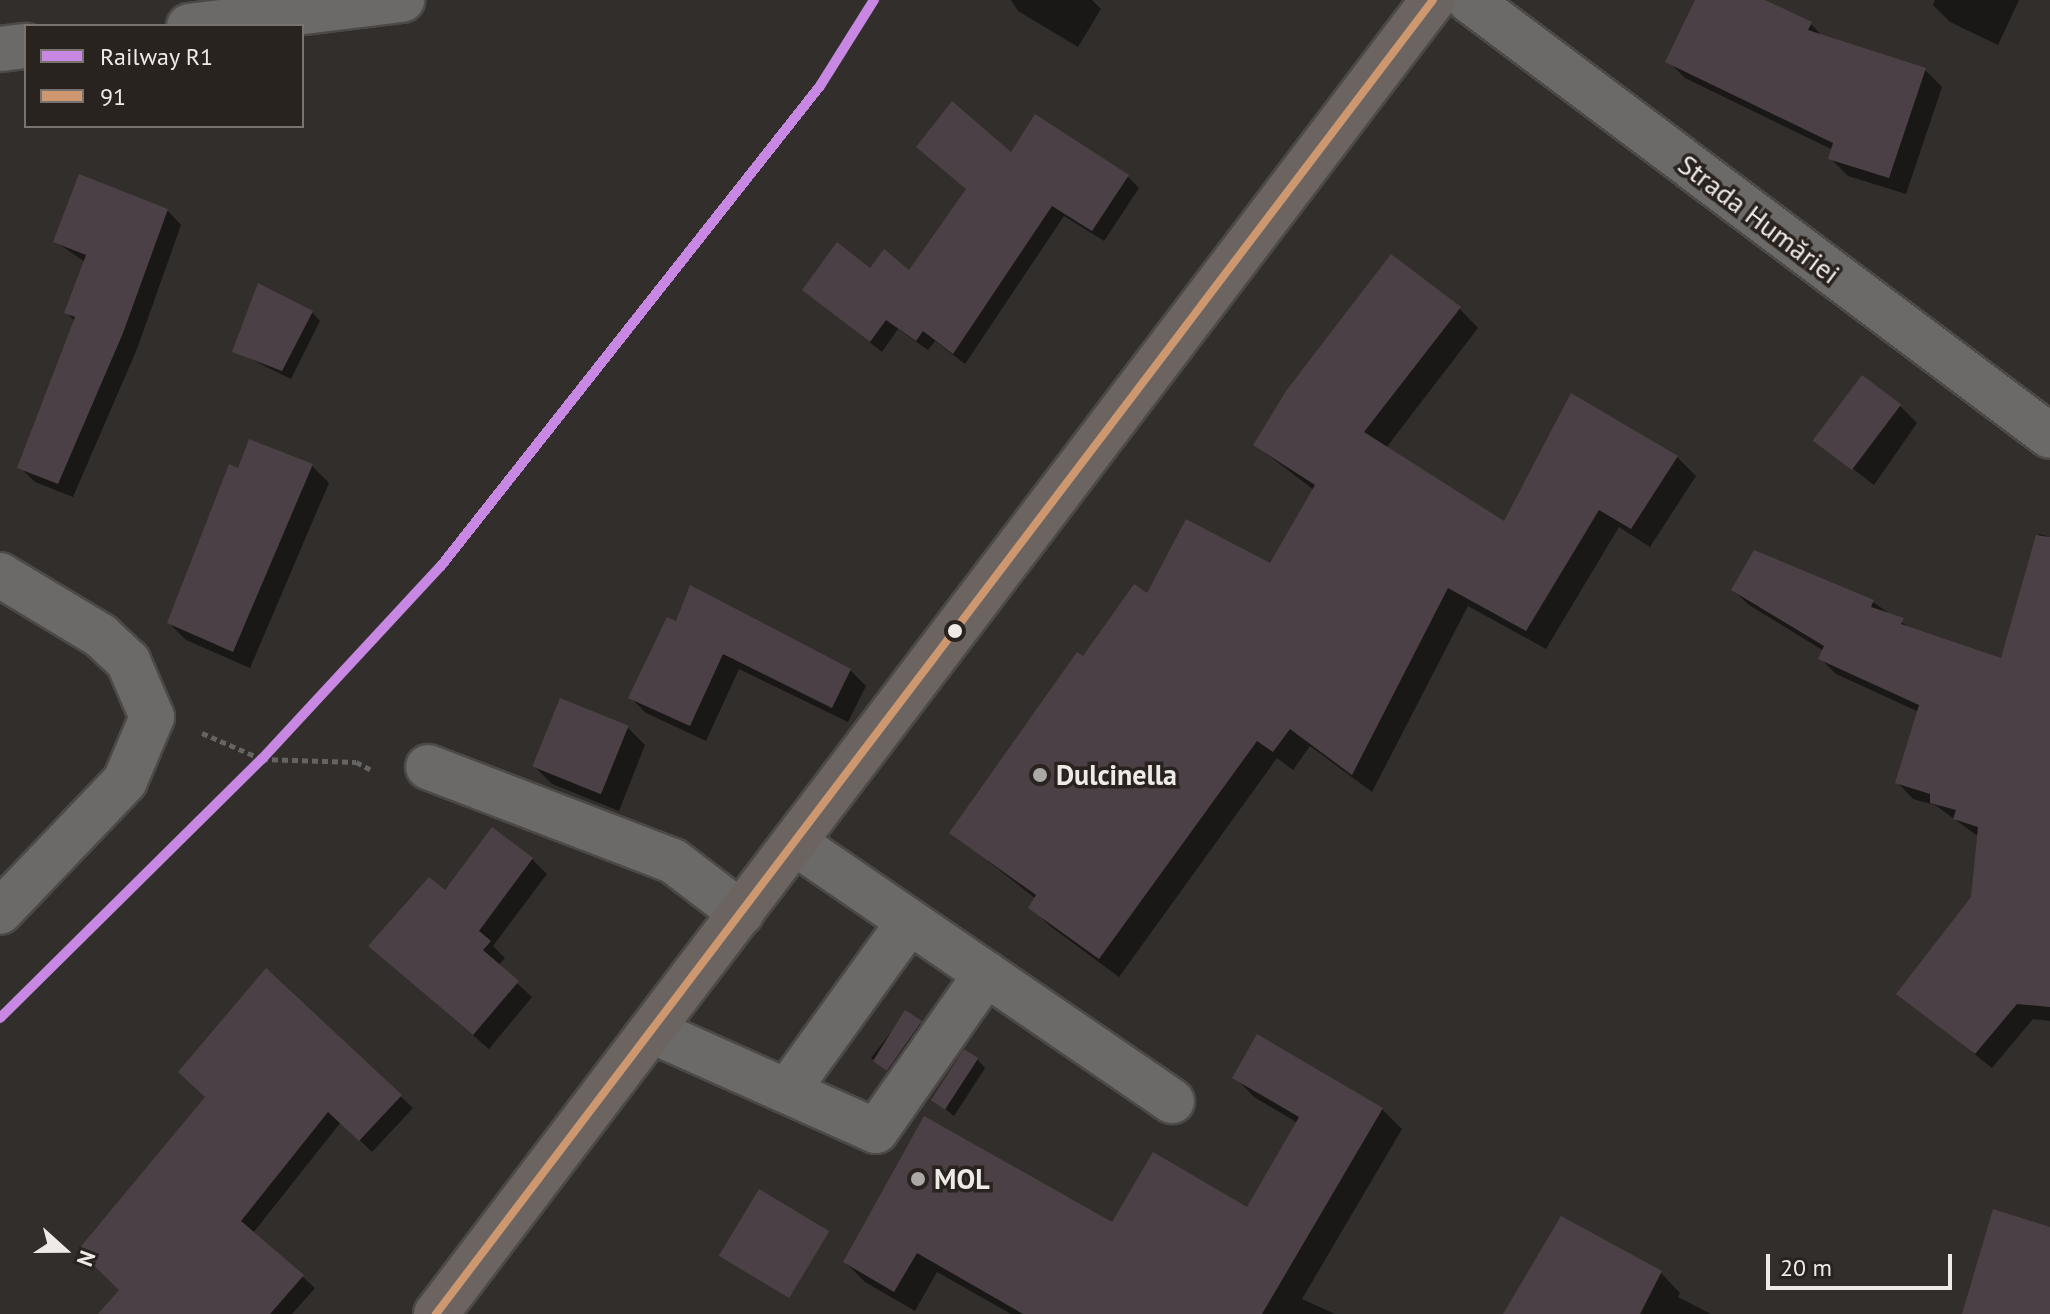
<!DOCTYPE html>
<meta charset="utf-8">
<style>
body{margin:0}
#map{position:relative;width:2050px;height:1314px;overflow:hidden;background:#312e2c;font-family:"PT Sans",sans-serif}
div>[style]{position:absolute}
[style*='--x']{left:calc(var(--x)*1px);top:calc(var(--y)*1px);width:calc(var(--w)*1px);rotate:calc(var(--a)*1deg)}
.shadow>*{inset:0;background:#0007;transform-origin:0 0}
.building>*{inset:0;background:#4c4047;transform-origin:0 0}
.path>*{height:5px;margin-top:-2.5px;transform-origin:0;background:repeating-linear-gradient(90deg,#666462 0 6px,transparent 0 10px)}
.roads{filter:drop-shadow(2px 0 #4c4947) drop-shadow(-2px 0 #4c4947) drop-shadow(0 2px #4c4947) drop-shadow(0 -2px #4c4947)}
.minor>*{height:44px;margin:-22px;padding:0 22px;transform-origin:22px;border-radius:22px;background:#6c6a68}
.major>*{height:44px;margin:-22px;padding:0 22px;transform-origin:22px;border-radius:22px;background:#6c6461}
.bus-1>*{height:8px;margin:-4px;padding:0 4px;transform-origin:4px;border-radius:4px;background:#cd976f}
.rail-1>*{height:10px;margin:-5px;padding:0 5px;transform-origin:5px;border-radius:5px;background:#c787e3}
.dots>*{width:22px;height:22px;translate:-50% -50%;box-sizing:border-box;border:4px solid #29231f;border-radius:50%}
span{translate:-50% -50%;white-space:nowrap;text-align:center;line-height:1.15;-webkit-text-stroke:7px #29231f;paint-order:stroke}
.street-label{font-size:28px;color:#efeae8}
.poi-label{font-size:28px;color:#efeae8;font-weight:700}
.left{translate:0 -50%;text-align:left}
.legend{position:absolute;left:24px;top:24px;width:280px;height:104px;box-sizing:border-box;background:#29231f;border:2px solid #78736f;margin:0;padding:10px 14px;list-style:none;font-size:24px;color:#efeae8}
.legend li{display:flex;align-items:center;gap:16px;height:40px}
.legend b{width:40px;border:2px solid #78736f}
.north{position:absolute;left:24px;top:1210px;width:80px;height:80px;-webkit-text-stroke:6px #29231f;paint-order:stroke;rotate:111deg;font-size:22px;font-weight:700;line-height:32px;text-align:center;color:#efeae8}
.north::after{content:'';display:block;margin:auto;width:28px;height:36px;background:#efeae8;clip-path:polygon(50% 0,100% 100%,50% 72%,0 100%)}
.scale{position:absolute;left:1766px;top:1254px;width:186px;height:36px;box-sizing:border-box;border:4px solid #efeae8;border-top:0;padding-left:10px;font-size:24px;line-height:28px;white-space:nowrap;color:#efeae8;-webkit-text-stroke:6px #29231f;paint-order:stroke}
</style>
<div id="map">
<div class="shadow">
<i style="clip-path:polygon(1011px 0,1092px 0,1101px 9px,1078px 47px,1018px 11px)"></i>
<i style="clip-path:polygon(1697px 0,1760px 0,1811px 24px,1824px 38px,1925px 70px,1942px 87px,1906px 194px,1848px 176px,1830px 158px,1833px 150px,1685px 78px,1668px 61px)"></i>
<i style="clip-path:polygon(1935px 0,2019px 0,1998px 45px,1950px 22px,1933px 5px)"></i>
<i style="clip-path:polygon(1012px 155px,1128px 177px,1139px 188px,1104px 241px,1064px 216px,965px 364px,935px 341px,928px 350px,898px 329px,882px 352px,804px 290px,870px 271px,910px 272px)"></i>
<i style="clip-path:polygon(167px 210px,181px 225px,137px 349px,73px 497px,35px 482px,20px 467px,76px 322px,66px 312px,85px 262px,56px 242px)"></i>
<i style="clip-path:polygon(1459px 308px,1478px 328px,1386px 448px,1505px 523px,1677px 457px,1696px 476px,1650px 547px,1619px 527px,1546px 649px,1468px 606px,1372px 792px,1310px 746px,1293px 770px,1277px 758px,1119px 977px,1050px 926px,1030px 907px,1036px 899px,952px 833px,1083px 659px,1147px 596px,1270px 565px,1314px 490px,1255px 445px)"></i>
<i style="clip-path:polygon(312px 312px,320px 321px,291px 379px,234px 351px)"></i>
<i style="clip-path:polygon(1899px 405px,1917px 423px,1874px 485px,1817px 441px)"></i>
<i style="clip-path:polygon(312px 466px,329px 483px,250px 668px,186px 640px,169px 623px,240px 470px)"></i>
<i style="clip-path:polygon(2039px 534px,2050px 537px,2050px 1021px,2033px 1019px,1992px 1068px,1899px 994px,1973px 898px,1979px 837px,1935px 805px,1913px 799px,1898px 783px,1919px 712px,1836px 674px,1821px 659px,1824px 651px,1749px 605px,1733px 590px,1873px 602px,1914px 631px,2002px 660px)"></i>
<i style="clip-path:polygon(668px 620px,850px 670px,866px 686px,848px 722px,739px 669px,706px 741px,646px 713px,630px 697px)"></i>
<i style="clip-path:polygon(628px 728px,645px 745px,619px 811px,552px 784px,535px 767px)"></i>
<i style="clip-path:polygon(532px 859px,547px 874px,493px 946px,505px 958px,498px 966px,532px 997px,489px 1049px,386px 961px)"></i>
<i style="clip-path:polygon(266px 971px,413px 1108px,372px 1152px,341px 1122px,253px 1233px,315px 1288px,292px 1314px,100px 1314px,121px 1290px)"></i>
<i style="left:906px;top:1013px;width:29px;height:57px;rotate:38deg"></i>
<i style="clip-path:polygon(977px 1059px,985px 1068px,954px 1116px,932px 1098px)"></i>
<i style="clip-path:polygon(1235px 1077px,1382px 1109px,1402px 1129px,1302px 1299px,1335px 1314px,1011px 1314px,937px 1272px,915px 1311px,865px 1282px,845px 1262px,1247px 1209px,1298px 1123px,1254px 1097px)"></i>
<i style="clip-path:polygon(1661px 1273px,1680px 1293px,1678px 1297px,1711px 1314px,1506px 1314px)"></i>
</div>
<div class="building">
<i style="clip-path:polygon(1695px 0,1765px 0,1812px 22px,1808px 30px,1926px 68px,1889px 178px,1828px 159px,1833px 143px,1665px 62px)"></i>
<i style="clip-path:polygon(952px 101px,1011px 152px,1035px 114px,1129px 175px,1092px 231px,1052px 206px,953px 354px,923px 331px,916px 341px,886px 320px,870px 342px,802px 290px,837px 242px,870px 268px,884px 249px,909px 270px,966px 189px,916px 147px)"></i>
<i style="clip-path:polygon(79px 174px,168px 209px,123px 333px,58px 484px,17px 468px,75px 317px,64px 313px,86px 255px,53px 242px)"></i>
<i style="clip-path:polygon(1391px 254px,1461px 307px,1364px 432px,1504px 521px,1571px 393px,1678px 456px,1631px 529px,1599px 510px,1526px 631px,1448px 588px,1352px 775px,1290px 729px,1273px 752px,1257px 741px,1099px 959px,1028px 908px,1036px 895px,949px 833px,1077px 652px,1083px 656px,1134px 584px,1147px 593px,1186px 519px,1270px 563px,1315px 485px,1253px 445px,1286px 391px)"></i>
<i style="clip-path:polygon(258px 283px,313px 311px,282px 371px,232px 352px)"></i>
<i style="left:1862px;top:375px;width:49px;height:82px;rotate:37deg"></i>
<i style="clip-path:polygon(249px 439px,313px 464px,233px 652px,167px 623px,229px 464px,238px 468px)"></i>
<i style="clip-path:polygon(2036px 535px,2050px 537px,2050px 1007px,2017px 1004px,1975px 1054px,1896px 994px,1971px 897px,1978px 827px,1953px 819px,1956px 810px,1930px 803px,1930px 794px,1895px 783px,1919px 705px,1818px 659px,1824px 646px,1731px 590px,1754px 550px,1874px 600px,1871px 607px,1904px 618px,1901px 624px,2001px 658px)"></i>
<i style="clip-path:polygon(690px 585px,851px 669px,832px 708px,723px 654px,690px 726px,628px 698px,667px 617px,676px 621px)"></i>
<i style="left:560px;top:698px;width:74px;height:74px;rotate:22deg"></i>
<i style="clip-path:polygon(492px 827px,533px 858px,479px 931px,491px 941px,483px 950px,519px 981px,473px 1035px,368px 946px,429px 877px,445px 890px)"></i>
<i style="clip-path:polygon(266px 968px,402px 1095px,359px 1141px,328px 1112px,241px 1221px,304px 1275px,270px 1314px,98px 1314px,119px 1290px,78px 1250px,205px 1097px,178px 1072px)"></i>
<i style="clip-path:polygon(905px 1010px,922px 1021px,887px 1071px,873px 1061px)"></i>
<i style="clip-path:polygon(1257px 1034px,1383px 1108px,1262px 1314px,1023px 1314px,917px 1253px,894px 1292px,843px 1262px,924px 1116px,1112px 1222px,1153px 1152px,1247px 1207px,1299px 1117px,1232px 1078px)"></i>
<i style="left:964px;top:1049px;width:17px;height:61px;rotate:33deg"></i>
<i style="left:759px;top:1189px;width:82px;height:78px;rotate:31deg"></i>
<i style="clip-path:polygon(1993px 1209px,2050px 1227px,2050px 1314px,1962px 1314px)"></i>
<i style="clip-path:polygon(1561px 1216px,1662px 1271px,1640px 1314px,1503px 1314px)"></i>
</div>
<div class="path">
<i style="--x:202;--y:733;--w:65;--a:23.4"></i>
<i style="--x:262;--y:759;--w:94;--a:1.8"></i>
<i style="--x:356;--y:762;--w:18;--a:27"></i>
</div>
<div class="roads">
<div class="minor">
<i style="--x:1469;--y:0;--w:726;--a:36.89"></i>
<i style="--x:189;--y:26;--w:215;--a:-7"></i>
<i style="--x:0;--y:49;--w:26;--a:-7"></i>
<i style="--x:0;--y:575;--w:118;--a:31.1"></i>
<i style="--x:101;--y:636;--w:37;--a:43"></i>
<i style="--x:128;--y:661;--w:61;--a:66.8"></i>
<i style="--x:152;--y:717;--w:69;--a:112.9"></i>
<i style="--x:125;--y:781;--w:181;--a:133.7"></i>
<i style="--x:428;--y:767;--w:262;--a:21"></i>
<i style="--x:673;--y:861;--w:86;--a:37.4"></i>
<i style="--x:795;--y:843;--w:457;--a:34.4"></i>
<i style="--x:652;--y:1031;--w:245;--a:24.1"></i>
<i style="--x:876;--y:1131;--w:192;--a:-55"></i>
<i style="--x:787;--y:1091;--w:208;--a:-54.2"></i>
</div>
<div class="major">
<i style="--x:436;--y:1314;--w:1649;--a:-52.81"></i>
</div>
</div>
<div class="bus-1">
<i style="--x:436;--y:1314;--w:1649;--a:-52.81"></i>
</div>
<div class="rail-1">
<i style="--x:0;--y:1018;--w:368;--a:-44.7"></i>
<i style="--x:262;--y:759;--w:263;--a:-47.2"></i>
<i style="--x:441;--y:566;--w:612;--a:-51.71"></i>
<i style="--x:820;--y:86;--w:102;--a:-57.9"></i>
</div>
<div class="dots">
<i style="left:955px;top:631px;background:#efeae8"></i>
<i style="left:1040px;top:775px;background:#aca8a6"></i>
<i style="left:918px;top:1179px;background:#aca8a6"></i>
</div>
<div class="street-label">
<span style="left:1759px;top:219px;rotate:37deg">Strada Humăriei</span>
</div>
<div class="poi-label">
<span class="left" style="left:1056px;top:775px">Dulcinella</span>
<span class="left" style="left:934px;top:1179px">MOL</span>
</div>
<ul class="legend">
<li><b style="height:10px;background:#c787e3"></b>Railway R1</li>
<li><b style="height:10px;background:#cd976f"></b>91</li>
</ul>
<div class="north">N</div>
<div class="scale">20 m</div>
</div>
